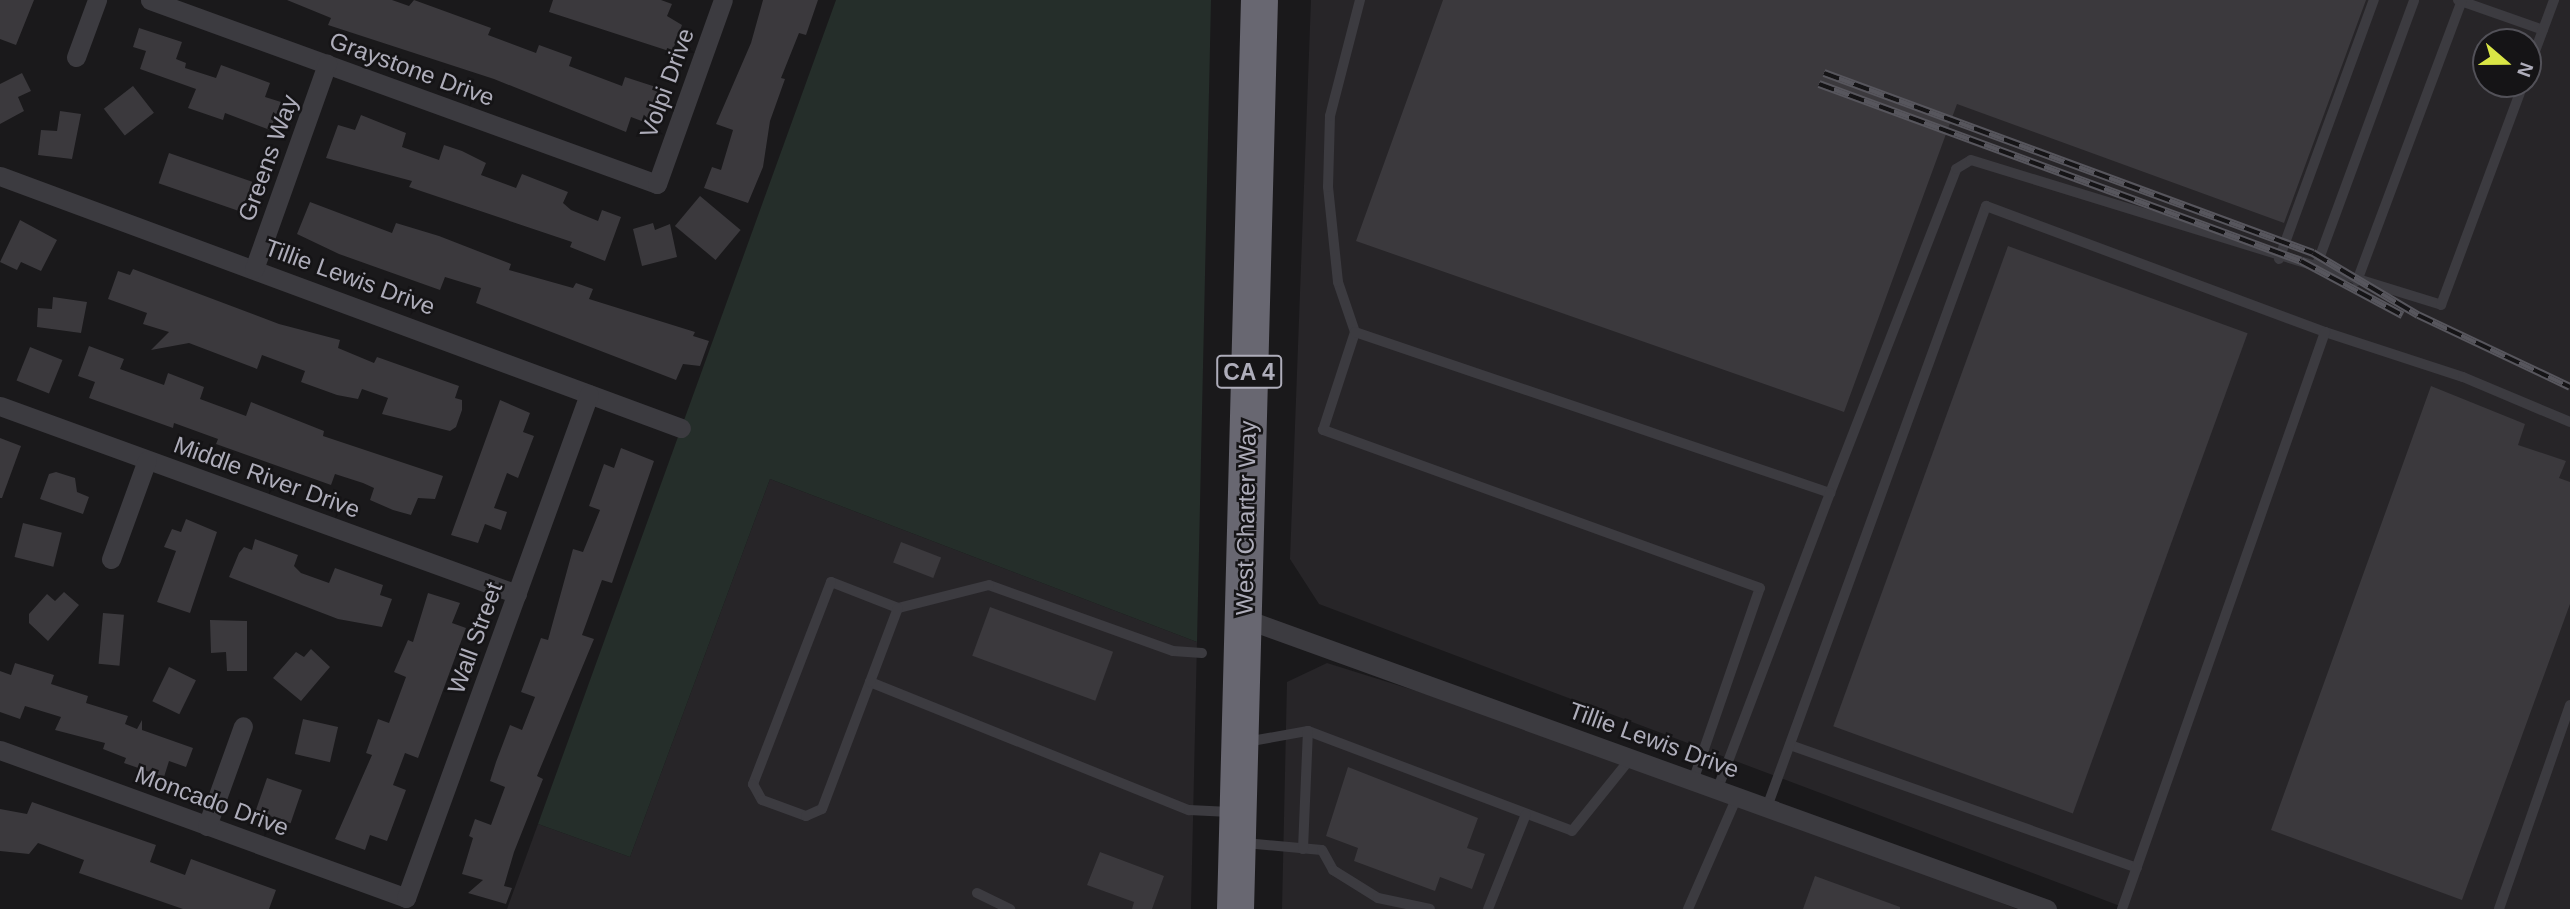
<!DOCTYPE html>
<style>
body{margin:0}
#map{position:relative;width:2570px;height:909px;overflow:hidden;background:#1a191b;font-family:Arial,sans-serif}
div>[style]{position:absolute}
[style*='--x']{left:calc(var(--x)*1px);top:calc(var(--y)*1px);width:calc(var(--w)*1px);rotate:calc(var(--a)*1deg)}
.built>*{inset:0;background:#272528}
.green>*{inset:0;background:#252e2a}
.building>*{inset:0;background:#3b393d;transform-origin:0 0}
.lane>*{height:10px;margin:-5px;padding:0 5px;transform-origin:5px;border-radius:5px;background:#3c3b40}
.street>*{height:19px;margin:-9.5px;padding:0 9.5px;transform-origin:9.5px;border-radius:9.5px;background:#3c3b40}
.highway>*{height:37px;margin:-18.5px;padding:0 18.5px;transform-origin:18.5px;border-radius:18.5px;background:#686771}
.rail>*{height:8px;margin-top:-4px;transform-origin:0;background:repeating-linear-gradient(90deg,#151416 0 16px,#57565d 0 32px);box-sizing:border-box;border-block:2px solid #57565d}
span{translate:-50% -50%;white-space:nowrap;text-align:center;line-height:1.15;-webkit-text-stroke:5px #151416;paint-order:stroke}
.shield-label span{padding:2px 5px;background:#151416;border:2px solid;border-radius:5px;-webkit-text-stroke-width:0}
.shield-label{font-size:23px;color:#aeadba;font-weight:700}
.street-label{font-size:24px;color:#aeadba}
.north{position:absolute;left:2472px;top:28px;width:70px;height:70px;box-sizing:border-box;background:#151416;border:2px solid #525158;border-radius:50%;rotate:110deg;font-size:19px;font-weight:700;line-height:28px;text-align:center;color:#aeadba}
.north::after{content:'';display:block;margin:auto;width:24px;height:32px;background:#dae646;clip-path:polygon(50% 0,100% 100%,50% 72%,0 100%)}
</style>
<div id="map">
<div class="built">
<i style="clip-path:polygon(evenodd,1311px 0,2570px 0,2570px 909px,2128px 909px,1319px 604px,1290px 559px,1311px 0,2486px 42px,2528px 42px,2528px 84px,2486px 84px,2486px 42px)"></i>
<i style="clip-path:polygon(770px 479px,1197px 642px,1191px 909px,507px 909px,538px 824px,630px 857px)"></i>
<i style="clip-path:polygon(1327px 663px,1631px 758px,2017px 909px,1282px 909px,1287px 682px)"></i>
</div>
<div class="green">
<i style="clip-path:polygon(836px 0,1211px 0,1197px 642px,770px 479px,630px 857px,538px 824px)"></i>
</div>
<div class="building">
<i style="clip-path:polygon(0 0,34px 0,16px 45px,0 39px)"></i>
<i style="clip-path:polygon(287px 0,392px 0,409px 6px,414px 0,491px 28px,488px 35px,536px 53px,539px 45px,572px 57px,569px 66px,622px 86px,625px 77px,659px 88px,647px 123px,631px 117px,626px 132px,494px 79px,328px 25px,331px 18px)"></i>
<i style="clip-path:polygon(553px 0,661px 0,672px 4px,667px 16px,682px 25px,672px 52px,549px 12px)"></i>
<i style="clip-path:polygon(763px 0,818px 0,806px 35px,799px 33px,781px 78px,785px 79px,770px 121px,763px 167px,748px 203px,704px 188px,712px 167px,721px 170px,733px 130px,716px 124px,751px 43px)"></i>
<i style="clip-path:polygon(1443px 0,2366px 0,2284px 223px,1957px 104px,1844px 412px,1356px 241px)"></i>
<i style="clip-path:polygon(139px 28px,182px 42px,176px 59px,186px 63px,185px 68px,216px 78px,221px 65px,270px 83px,265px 97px,281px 102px,270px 130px,225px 113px,223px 120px,188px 108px,196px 89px,140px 69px,146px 51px,133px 47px)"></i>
<i style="clip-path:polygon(22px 73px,31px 91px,18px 97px,24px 111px,0 124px,0 84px)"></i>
<i style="left:133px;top:86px;width:34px;height:37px;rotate:52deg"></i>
<i style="clip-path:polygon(60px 111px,81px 114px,72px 159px,38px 155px,41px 130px,57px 131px)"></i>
<i style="clip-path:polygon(361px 115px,406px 133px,402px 147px,439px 160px,444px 145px,462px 151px,486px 163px,481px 175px,516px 188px,522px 174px,568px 192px,563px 203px,571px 210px,598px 221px,602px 210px,621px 217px,605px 261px,570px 247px,572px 242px,409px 187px,412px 181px,326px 158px,338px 125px,355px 130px)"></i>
<i style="left:169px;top:153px;width:88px;height:32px;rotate:19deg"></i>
<i style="left:700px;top:196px;width:53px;height:39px;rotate:40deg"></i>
<i style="clip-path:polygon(310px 202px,392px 233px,396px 223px,439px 236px,511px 264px,509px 270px,573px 288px,576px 283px,593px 289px,589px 299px,695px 332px,693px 336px,709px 341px,700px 366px,683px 364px,676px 380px,476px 303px,481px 288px,445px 277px,440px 290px,339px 254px,297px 234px)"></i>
<i style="clip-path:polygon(20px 220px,57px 240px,41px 271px,21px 262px,17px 270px,0 262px)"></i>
<i style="clip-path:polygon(653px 223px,655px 230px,670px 224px,677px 257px,642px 266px,633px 229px)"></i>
<i style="left:2008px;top:246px;width:255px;height:511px;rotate:20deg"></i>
<i style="clip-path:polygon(133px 269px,279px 324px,340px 340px,338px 348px,374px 363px,377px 357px,459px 386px,455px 398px,462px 400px,462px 410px,456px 427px,450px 431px,382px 414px,388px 398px,362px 389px,358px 399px,337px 395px,301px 382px,305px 371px,262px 355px,257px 369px,189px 343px,151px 350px,169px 332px,143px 324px,147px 313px,108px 299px,118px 271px,130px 275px)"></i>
<i style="clip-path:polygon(53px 297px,87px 302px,81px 333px,37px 327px,38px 308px,52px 309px)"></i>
<i style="clip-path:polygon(89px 346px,124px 359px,120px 369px,164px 385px,168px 373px,204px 387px,200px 399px,246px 416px,251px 402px,324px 431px,323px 436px,443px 476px,435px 499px,418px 498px,411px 515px,393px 510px,370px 500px,374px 488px,363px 483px,335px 474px,331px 485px,216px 444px,218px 439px,174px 423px,173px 428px,89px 398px,95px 382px,78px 376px)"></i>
<i style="left:30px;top:347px;width:35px;height:36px;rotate:22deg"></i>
<i style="clip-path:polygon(2431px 386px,2525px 424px,2518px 445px,2566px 461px,2559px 478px,2570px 482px,2570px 604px,2462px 900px,2271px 830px)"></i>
<i style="clip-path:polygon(500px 400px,530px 413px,523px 432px,534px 436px,518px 478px,507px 473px,494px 508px,507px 512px,501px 530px,485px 524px,478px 543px,451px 535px)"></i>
<i style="clip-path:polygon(0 438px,21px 446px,2px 498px,0 498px)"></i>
<i style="clip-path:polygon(621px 448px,654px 461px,612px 583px,602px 580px,582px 635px,594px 639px,537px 776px,543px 779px,514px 852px,504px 886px,512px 888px,506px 904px,468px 893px,483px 880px,462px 874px,473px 838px,469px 836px,475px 819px,491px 825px,505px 787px,490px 781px,496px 762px,510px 725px,522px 730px,535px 697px,521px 692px,541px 638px,548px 640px,573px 549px,583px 552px,600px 510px,589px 506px,604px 464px,614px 468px)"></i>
<i style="clip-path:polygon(56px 472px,75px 478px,77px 492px,89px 497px,83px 514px,40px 499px,49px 474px)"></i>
<i style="clip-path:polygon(186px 519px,217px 532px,190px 613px,157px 602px,176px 551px,164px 547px,172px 529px,181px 532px)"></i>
<i style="left:23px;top:523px;width:40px;height:35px;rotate:14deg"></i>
<i style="clip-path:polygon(255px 539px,298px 555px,294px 566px,301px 573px,329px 583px,335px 568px,383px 585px,380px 595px,392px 599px,382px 627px,338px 619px,229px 577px,239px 553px,244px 547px,252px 550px)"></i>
<i style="left:901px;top:542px;width:43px;height:22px;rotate:21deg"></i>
<i style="clip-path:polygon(64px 592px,79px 605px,48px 641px,29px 623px,29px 614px,47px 594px,55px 601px)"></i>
<i style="clip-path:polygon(428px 593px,460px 603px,452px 623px,466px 628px,418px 758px,405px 753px,393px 785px,406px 790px,387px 841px,370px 835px,365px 850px,335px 839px,372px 755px,366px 753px,378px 719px,389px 723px,406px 677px,394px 672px,408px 640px,413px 642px)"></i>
<i style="left:990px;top:607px;width:131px;height:52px;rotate:20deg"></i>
<i style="left:103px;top:613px;width:21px;height:51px;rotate:5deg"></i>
<i style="clip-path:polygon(210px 620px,247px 621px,247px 671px,227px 671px,226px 652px,211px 653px)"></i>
<i style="clip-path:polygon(311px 649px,330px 667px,301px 701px,273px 678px,296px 652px,304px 657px)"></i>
<i style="clip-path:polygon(15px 663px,54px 675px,51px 684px,88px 696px,86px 703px,128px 716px,125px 724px,137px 729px,142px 720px,142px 730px,193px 748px,186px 767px,169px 761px,164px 777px,124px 763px,126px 758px,103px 749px,105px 743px,55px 730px,61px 717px,25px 706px,20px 719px,0 712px,0 671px,11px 675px)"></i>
<i style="left:169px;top:667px;width:30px;height:38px;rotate:26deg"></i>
<i style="left:303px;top:719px;width:36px;height:36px;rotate:13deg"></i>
<i style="clip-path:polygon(1348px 767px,1478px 818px,1467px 848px,1485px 854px,1472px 889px,1440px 877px,1435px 891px,1354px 861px,1358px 848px,1326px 836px)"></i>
<i style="left:267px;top:778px;width:37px;height:35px;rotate:19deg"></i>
<i style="clip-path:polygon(32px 802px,156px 845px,150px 862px,185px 875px,191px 859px,276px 890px,269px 909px,183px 909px,79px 873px,84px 860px,38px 843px,29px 854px,0 851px,0 809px,27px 814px)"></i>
<i style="clip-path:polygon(1100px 852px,1164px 876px,1152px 909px,1132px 909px,1134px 902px,1087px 885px)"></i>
<i style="clip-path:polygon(1815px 876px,1900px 907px,1900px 909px,1803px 909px)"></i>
</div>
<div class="lane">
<i style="--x:2458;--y:0;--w:90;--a:19.4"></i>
<i style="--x:2528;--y:70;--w:75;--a:-69.6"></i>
<i style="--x:2279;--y:259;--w:276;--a:-69.9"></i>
<i style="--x:2316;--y:267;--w:284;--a:-69.8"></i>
<i style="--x:2357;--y:281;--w:300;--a:-69.5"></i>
<i style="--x:1355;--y:332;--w:53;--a:-108.8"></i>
<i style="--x:1338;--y:282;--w:96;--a:-96"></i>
<i style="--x:1328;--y:187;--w:71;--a:-88.4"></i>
<i style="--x:1330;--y:116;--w:120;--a:-75.5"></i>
<i style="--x:2325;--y:332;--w:145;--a:18.1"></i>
<i style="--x:2463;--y:377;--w:116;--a:22.8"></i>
<i style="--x:1830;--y:493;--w:348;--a:-68.7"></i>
<i style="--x:1956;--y:169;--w:17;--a:-31"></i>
<i style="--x:1971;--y:160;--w:492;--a:17.1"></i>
<i style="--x:2441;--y:305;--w:236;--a:-69.6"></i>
<i style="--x:1202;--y:653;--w:29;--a:-176"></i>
<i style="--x:1173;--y:651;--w:195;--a:-160.3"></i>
<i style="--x:989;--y:585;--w:94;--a:165.8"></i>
<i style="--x:898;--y:608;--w:72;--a:-158.8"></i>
<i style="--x:831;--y:582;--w:217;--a:111.1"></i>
<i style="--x:753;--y:784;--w:18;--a:61"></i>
<i style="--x:762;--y:800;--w:47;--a:20"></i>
<i style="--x:806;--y:816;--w:17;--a:-24"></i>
<i style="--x:822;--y:809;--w:136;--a:-69.3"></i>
<i style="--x:870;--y:682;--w:344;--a:21.9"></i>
<i style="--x:1189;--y:810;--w:41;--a:2.8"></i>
<i style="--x:870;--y:682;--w:79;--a:-69.3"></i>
<i style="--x:1246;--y:742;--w:63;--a:-10.1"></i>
<i style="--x:1308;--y:731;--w:282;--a:20.7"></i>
<i style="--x:1572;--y:831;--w:94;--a:-51.1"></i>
<i style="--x:1790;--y:745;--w:368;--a:19.5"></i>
<i style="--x:1693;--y:781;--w:204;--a:-70.9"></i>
<i style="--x:1760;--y:588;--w:465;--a:-160.1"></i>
<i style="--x:1323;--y:430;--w:103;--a:-71.9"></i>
<i style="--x:1355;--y:332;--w:502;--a:18.72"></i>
<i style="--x:1830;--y:493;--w:318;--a:110.8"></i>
<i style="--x:1767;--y:807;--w:640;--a:-69.98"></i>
<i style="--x:1986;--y:206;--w:362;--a:20.4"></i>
<i style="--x:2325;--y:332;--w:612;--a:109.38"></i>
<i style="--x:1245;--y:843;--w:77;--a:5.2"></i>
<i style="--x:1322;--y:850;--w:23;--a:61"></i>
<i style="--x:1333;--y:870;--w:53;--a:31.9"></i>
<i style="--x:1378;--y:898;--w:53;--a:11.9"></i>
<i style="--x:1303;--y:849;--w:118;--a:-87.6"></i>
<i style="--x:977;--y:893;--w:37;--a:26"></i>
<i style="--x:1488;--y:909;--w:102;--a:-68.2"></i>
<i style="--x:1688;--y:909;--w:122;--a:-66.4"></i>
<i style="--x:2499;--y:909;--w:216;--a:-70.8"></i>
</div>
<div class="street">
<i style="--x:150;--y:0;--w:539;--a:19.95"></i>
<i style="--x:657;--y:184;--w:195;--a:-70.3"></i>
<i style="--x:76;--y:57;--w:61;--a:-69.8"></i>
<i style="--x:0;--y:176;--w:726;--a:20.31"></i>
<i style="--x:254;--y:269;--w:218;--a:-70.4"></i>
<i style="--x:0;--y:406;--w:550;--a:19.98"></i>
<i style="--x:111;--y:559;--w:105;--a:-70"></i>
<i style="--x:1243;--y:618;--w:855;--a:19.9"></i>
<i style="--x:0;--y:750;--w:432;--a:20"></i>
<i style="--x:406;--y:898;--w:536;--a:-70.04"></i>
<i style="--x:207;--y:826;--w:106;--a:-70.2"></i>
</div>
<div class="highway">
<i style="--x:1235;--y:909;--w:909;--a:-88.49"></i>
</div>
<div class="rail">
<i style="--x:1824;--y:73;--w:521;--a:20.21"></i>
<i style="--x:2313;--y:253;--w:122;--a:30.6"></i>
<i style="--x:2418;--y:315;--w:168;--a:25.3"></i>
<i style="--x:1819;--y:84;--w:513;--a:20.16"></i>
<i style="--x:2301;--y:261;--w:115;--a:28.1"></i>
</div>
<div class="shield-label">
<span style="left:1249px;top:372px">CA 4</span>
</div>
<div class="street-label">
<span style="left:412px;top:69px;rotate:20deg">Graystone Drive</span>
<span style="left:667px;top:83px;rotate:-70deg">Volpi Drive</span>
<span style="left:268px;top:158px;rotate:-70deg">Greens Way</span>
<span style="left:350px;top:277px;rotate:20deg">Tillie Lewis Drive</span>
<span style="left:267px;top:477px;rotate:20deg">Middle River Drive</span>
<span style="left:1246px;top:518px;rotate:-89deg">West Charter Way</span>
<span style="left:475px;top:638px;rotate:-70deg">Wall Street</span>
<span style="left:1654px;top:740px;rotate:20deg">Tillie Lewis Drive</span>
<span style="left:212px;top:801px;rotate:20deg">Moncado Drive</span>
</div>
<div class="north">N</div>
</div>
